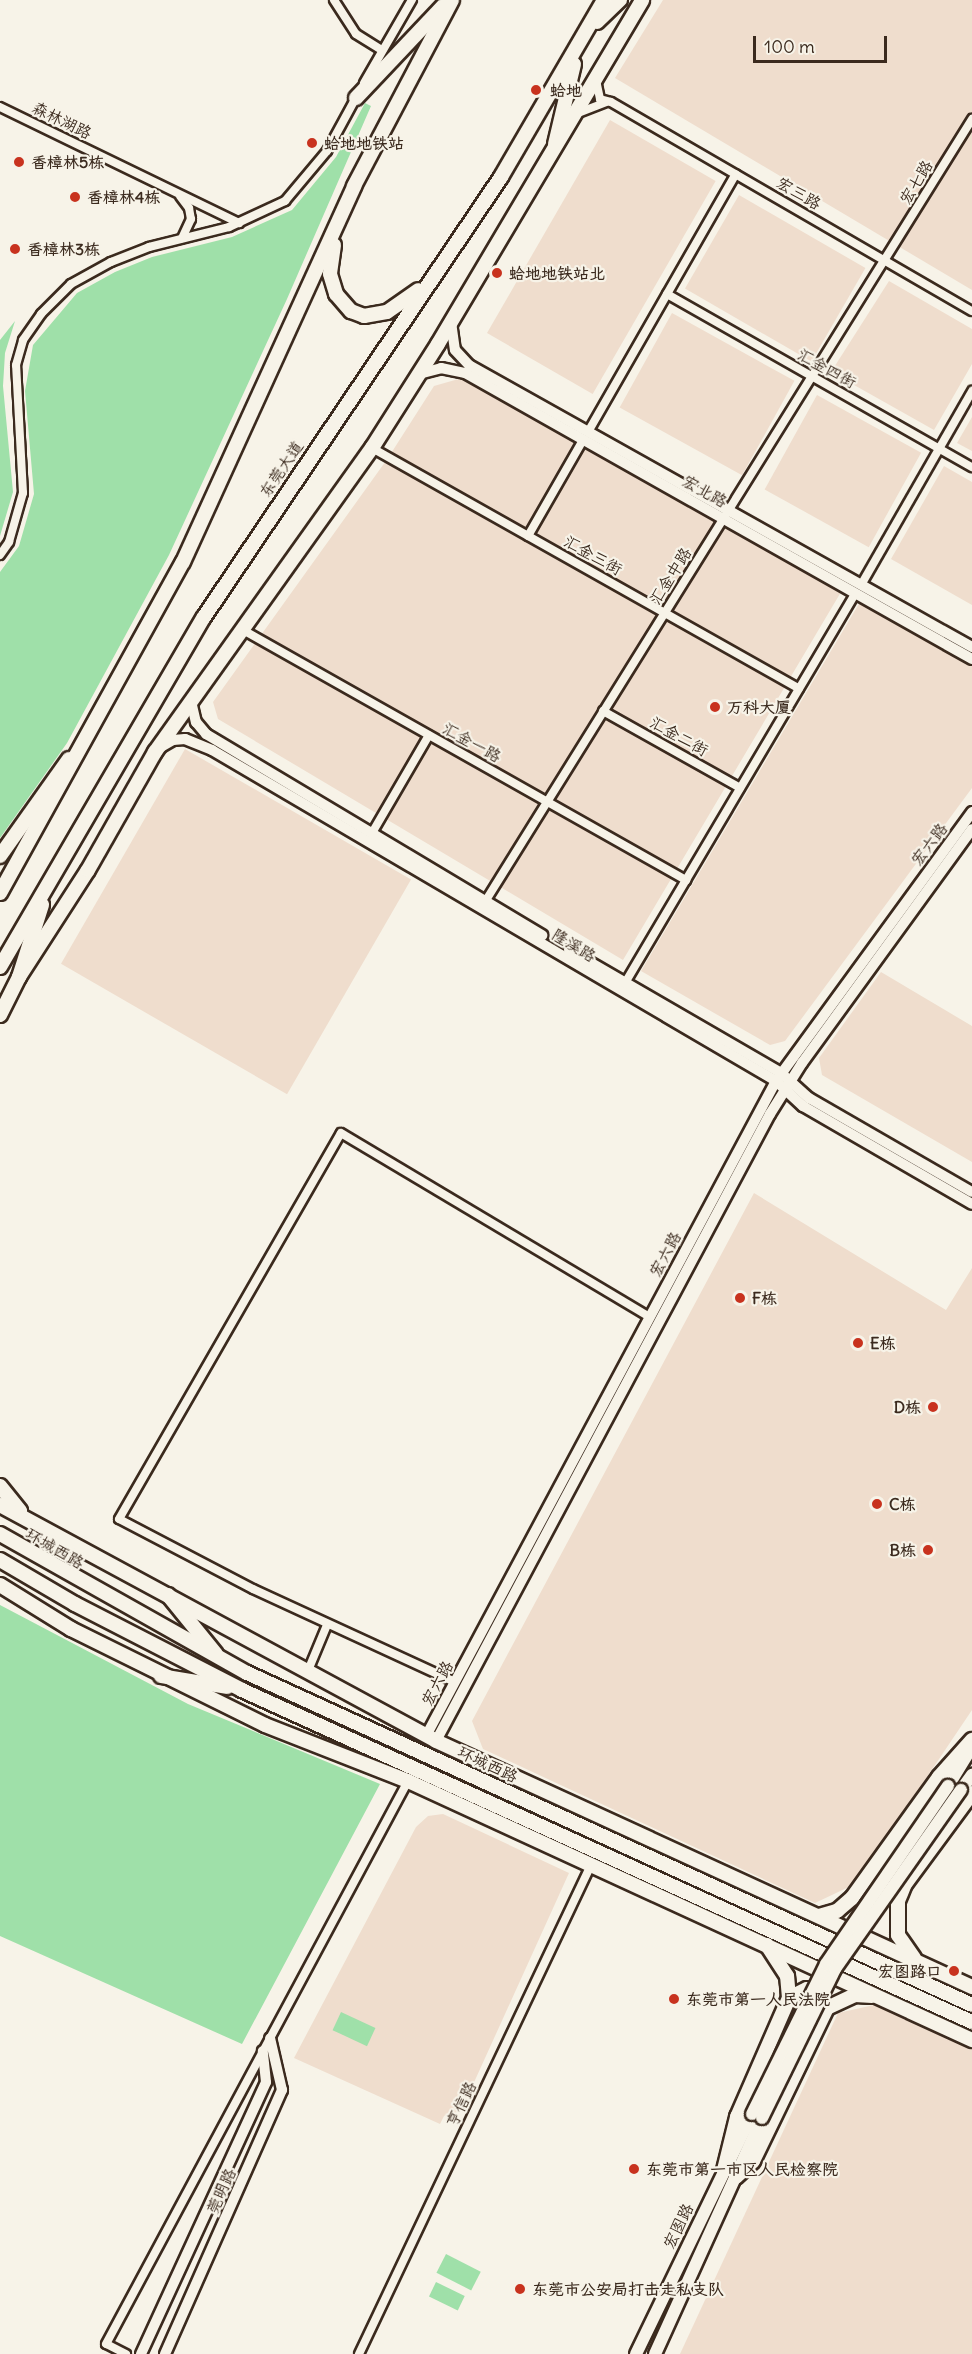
<!DOCTYPE html>
<meta charset="utf-8">
<style>
body{margin:0}
#map{position:relative;width:972px;height:2354px;overflow:hidden;background:#f7f3e8;font-family:Delius,"LXGW WenKai TC",sans-serif}
div>[style]{position:absolute}
[style*='--x']{left:calc(var(--x)*1px);top:calc(var(--y)*1px);width:calc(var(--w)*1px);rotate:calc(var(--a)*1deg)}
.built>*{inset:0;background:#efddcd;transform-origin:0 0}
.green>*{inset:0;background:#9fe0a9;transform-origin:0 0}
.roads{filter:drop-shadow(2px 0 #3b2a1e) drop-shadow(-2px 0 #3b2a1e) drop-shadow(0 2px #3b2a1e) drop-shadow(0 -2px #3b2a1e)}
.minor>*{height:8px;margin:-4px;padding:0 4px;transform-origin:4px;border-radius:4px;background:#f7f3e8}
.tertiary>*{height:10px;margin:-5px;padding:0 5px;transform-origin:5px;border-radius:5px;background:#f7f3e8}
.secondary>*{height:12px;margin:-6px;padding:0 6px;transform-origin:6px;border-radius:6px;background:#f7f3e8}
.primary>*{height:14px;margin:-7px;padding:0 7px;transform-origin:7px;border-radius:7px;background:#f7f3e8}
.trunk>*{height:14px;margin:-7px;padding:0 7px;transform-origin:7px;border-radius:7px;background:#f7f3e8}
.bridges{filter:drop-shadow(2px 0 #3b2a1e) drop-shadow(-2px 0 #3b2a1e) drop-shadow(0 2px #3b2a1e) drop-shadow(0 -2px #3b2a1e)}
.secondary-bridge>*{height:12px;margin:-6px;padding:0 6px;transform-origin:6px;border-radius:6px;background:#f7f3e8}
.dots>*{width:16px;height:16px;translate:-50% -50%;box-sizing:border-box;border:3px solid #f7f3e8;border-radius:50%}
span{translate:-50% -50%;white-space:nowrap;text-align:center;line-height:1.15;-webkit-text-stroke:4.5px #f7f3e8;paint-order:stroke}
.poi-label{font-size:16px;color:#3b2a1e;font-weight:700}
.left{translate:0 -50%;text-align:left}
.right{translate:-100% -50%;text-align:right}
.street-label{font-size:16px;color:#3b2a1e}
.scale{position:absolute;left:753px;top:36px;width:134px;height:27px;box-sizing:border-box;border:3px solid #3b2a1e;border-top:0;padding-left:8px;font-size:18px;line-height:21px;white-space:nowrap;color:#3b2a1e;-webkit-text-stroke:4px #f7f3e8;paint-order:stroke}
</style>
<div id="map">
<div class="built">
<i style="clip-path:polygon(663px 0,972px 0,972px 290px,615px 78px)"></i>
<i style="left:610px;top:120px;width:122px;height:246px;rotate:30deg"></i>
<i style="left:739px;top:195px;width:146px;height:108px;rotate:30deg"></i>
<i style="clip-path:polygon(889px 281px,972px 329px,972px 364px,934px 430px,831px 372px)"></i>
<i style="left:672px;top:313px;width:140px;height:108px;rotate:29deg"></i>
<i style="clip-path:polygon(462px 378px,841px 592px,623px 960px,218px 719px,213px 702px,388px 458px,434px 386px)"></i>
<i style="left:817px;top:395px;width:119px;height:108px;rotate:29deg"></i>
<i style="clip-path:polygon(972px 417px,972px 451px,957px 443px)"></i>
<i style="clip-path:polygon(944px 466px,972px 482px,972px 605px,891px 559px)"></i>
<i style="clip-path:polygon(860px 602px,972px 666px,972px 788px,785px 1041px,770px 1045px,641px 971px)"></i>
<i style="left:185px;top:749px;width:261px;height:248px;rotate:30deg"></i>
<i style="clip-path:polygon(881px 972px,972px 1026px,972px 1162px,822px 1075px,819px 1058px)"></i>
<i style="clip-path:polygon(754px 1193px,946px 1310px,972px 1268px,972px 1710px,855px 1884px,815px 1903px,483px 1749px,472px 1721px)"></i>
<i style="clip-path:polygon(443px 1814px,569px 1873px,461px 2111px,444px 2116px,440px 2124px,294px 2058px,416px 1827px,428px 1816px)"></i>
<i style="clip-path:polygon(874px 2005px,972px 2048px,972px 2354px,680px 2354px,838px 2013px)"></i>
</div>
<div class="green">
<i style="clip-path:polygon(365px 103px,371px 106px,287px 299px,169px 555px,67px 743px,0 838px,0 572px,19px 546px,34px 494px,25px 391px,33px 345px,77px 293px,115px 272px,152px 257px,232px 237px,292px 210px,336px 157px)"></i>
<i style="clip-path:polygon(15px 321px,5px 353px,3px 386px,13px 492px,0 536px,0 340px)"></i>
<i style="clip-path:polygon(0 1605px,188px 1704px,380px 1784px,242px 2044px,0 1936px)"></i>
<i style="left:341px;top:2012px;width:38px;height:20px;rotate:25deg"></i>
<i style="left:446px;top:2254px;width:39px;height:21px;rotate:27deg"></i>
<i style="left:436px;top:2282px;width:32px;height:16px;rotate:26deg"></i>
</div>
<div class="roads">
<div class="minor">
<i style="--x:334;--y:0;--w:40;--a:57.1"></i>
<i style="--x:356;--y:34;--w:31;--a:32"></i>
<i style="--x:596;--y:80;--w:19;--a:78"></i>
<i style="--x:600;--y:99;--w:11;--a:15"></i>
<i style="--x:611;--y:102;--w:417;--a:30.1"></i>
<i style="--x:364;--y:83;--w:96;--a:-60"></i>
<i style="--x:0;--y:107;--w:266;--a:25.9"></i>
<i style="--x:578;--y:113;--w:31;--a:-21"></i>
<i style="--x:180;--y:196;--w:15;--a:53"></i>
<i style="--x:189;--y:208;--w:11;--a:80"></i>
<i style="--x:191;--y:219;--w:21;--a:115"></i>
<i style="--x:667;--y:294;--w:351;--a:29.6"></i>
<i style="--x:588;--y:432;--w:297;--a:-60.2"></i>
<i style="--x:372;--y:448;--w:490;--a:29.4"></i>
<i style="--x:528;--y:536;--w:111;--a:-60.2"></i>
<i style="--x:0;--y:555;--w:16;--a:-55"></i>
<i style="--x:9;--y:542;--w:51;--a:-74.1"></i>
<i style="--x:23;--y:493;--w:128;--a:-93.1"></i>
<i style="--x:16;--y:365;--w:26;--a:-74"></i>
<i style="--x:23;--y:340;--w:32;--a:-55"></i>
<i style="--x:41;--y:314;--w:42;--a:-45"></i>
<i style="--x:71;--y:284;--w:46;--a:-28.8"></i>
<i style="--x:111;--y:262;--w:41;--a:-21.5"></i>
<i style="--x:149;--y:247;--w:82;--a:-14"></i>
<i style="--x:229;--y:227;--w:62;--a:-24.9"></i>
<i style="--x:285;--y:201;--w:65;--a:-50"></i>
<i style="--x:327;--y:151;--w:65;--a:-61.5"></i>
<i style="--x:861;--y:585;--w:224;--a:-60.2"></i>
<i style="--x:243;--y:630;--w:509;--a:29.44"></i>
<i style="--x:603;--y:711;--w:157;--a:29.3"></i>
<i style="--x:372;--y:833;--w:113;--a:-59.8"></i>
<i style="--x:483;--y:905;--w:926;--a:-58.11"></i>
<i style="--x:625;--y:983;--w:453;--a:-59.4"></i>
<i style="--x:307;--y:1673;--w:52;--a:-67.4"></i>
<i style="--x:455;--y:1682;--w:222;--a:-155.3"></i>
<i style="--x:253;--y:1589;--w:151;--a:-152.4"></i>
<i style="--x:119;--y:1519;--w:445;--a:-60.1"></i>
<i style="--x:341;--y:1133;--w:357;--a:30.8"></i>
<i style="--x:126;--y:2354;--w:22;--a:-153"></i>
<i style="--x:106;--y:2344;--w:639;--a:-61.79"></i>
<i style="--x:359;--y:2354;--w:539;--a:-64.62"></i>
</div>
<div class="tertiary">
<i style="--x:451;--y:322;--w:28;--a:82"></i>
<i style="--x:455;--y:350;--w:21;--a:47"></i>
<i style="--x:469;--y:365;--w:577;--a:29.28"></i>
<i style="--x:419;--y:374;--w:23;--a:-15"></i>
<i style="--x:441;--y:368;--w:25;--a:12"></i>
<i style="--x:465;--y:373;--w:582;--a:29.43"></i>
<i style="--x:191;--y:701;--w:22;--a:77"></i>
<i style="--x:196;--y:722;--w:16;--a:50"></i>
<i style="--x:206;--y:734;--w:392;--a:30.9"></i>
<i style="--x:161;--y:747;--w:14;--a:-30"></i>
<i style="--x:173;--y:740;--w:12;--a:-5"></i>
<i style="--x:185;--y:739;--w:29;--a:22"></i>
<i style="--x:212;--y:750;--w:654;--a:30.41"></i>
<i style="--x:776;--y:1081;--w:37;--a:43"></i>
<i style="--x:803;--y:1106;--w:195;--a:30.1"></i>
<i style="--x:569;--y:950;--w:245;--a:30.1"></i>
<i style="--x:781;--y:1073;--w:38;--a:42"></i>
<i style="--x:809;--y:1098;--w:188;--a:30"></i>
<i style="--x:426;--y:1736;--w:743;--a:-61.88"></i>
<i style="--x:776;--y:1081;--w:333;--a:-53.9"></i>
<i style="--x:436;--y:1741;--w:710;--a:-61.96"></i>
<i style="--x:770;--y:1114;--w:60;--a:-57.9"></i>
<i style="--x:802;--y:1063;--w:289;--a:-54"></i>
<i style="--x:141;--y:2354;--w:299;--a:-65.3"></i>
<i style="--x:266;--y:2082;--w:31;--a:-96"></i>
<i style="--x:165;--y:2354;--w:289;--a:-66.1"></i>
<i style="--x:282;--y:2090;--w:53;--a:-103"></i>
</div>
<div class="secondary">
<i style="--x:948;--y:1786;--w:46;--a:-58.4"></i>
<i style="--x:961;--y:1790;--w:19;--a:-54"></i>
<i style="--x:636;--y:2354;--w:267;--a:-64.2"></i>
<i style="--x:655;--y:2354;--w:259;--a:-65.6"></i>
</div>
<div class="primary">
<i style="--x:0;--y:856;--w:119;--a:-54.6"></i>
<i style="--x:0;--y:1015;--w:42;--a:-63.4"></i>
<i style="--x:19;--y:977;--w:127;--a:-57.2"></i>
<i style="--x:88;--y:870;--w:136;--a:-60.4"></i>
<i style="--x:155;--y:752;--w:374;--a:-54.5"></i>
<i style="--x:372;--y:448;--w:123;--a:-57.6"></i>
<i style="--x:438;--y:344;--w:400;--a:-59.3"></i>
<i style="--x:0;--y:1486;--w:32;--a:51"></i>
<i style="--x:0;--y:1505;--w:496;--a:28.4"></i>
<i style="--x:436;--y:1741;--w:590;--a:24.65"></i>
<i style="--x:0;--y:1585;--w:84;--a:31.8"></i>
<i style="--x:71;--y:1629;--w:216;--a:26.3"></i>
<i style="--x:265;--y:1725;--w:154;--a:21.4"></i>
<i style="--x:408;--y:1781;--w:621;--a:24.67"></i>
<i style="--x:819;--y:1916;--w:19;--a:-16"></i>
<i style="--x:837;--y:1911;--w:20;--a:-41"></i>
<i style="--x:852;--y:1898;--w:149;--a:-54.3"></i>
<i style="--x:939;--y:1777;--w:50;--a:-48.3"></i>
<i style="--x:914;--y:1958;--w:28;--a:-125"></i>
<i style="--x:898;--y:1935;--w:34;--a:-90"></i>
<i style="--x:898;--y:1901;--w:18;--a:-68"></i>
<i style="--x:905;--y:1884;--w:113;--a:-53.6"></i>
<i style="--x:789;--y:1998;--w:20;--a:-27"></i>
<i style="--x:807;--y:1989;--w:17;--a:40"></i>
<i style="--x:724;--y:2170;--w:55;--a:-76.2"></i>
<i style="--x:737;--y:2117;--w:130;--a:-66.4"></i>
<i style="--x:789;--y:1998;--w:22;--a:-95"></i>
<i style="--x:787;--y:1976;--w:37;--a:-123"></i>
<i style="--x:736;--y:2177;--w:23;--a:-43"></i>
<i style="--x:753;--y:2161;--w:170;--a:-64.2"></i>
<i style="--x:827;--y:2008;--w:31;--a:-25"></i>
<i style="--x:855;--y:1995;--w:17;--a:3"></i>
</div>
<div class="trunk">
<i style="--x:597;--y:22;--w:32;--a:-44"></i>
<i style="--x:356;--y:98;--w:127;--a:-46.6"></i>
<i style="--x:555;--y:144;--w:82;--a:-76.6"></i>
<i style="--x:334;--y:245;--w:29;--a:98"></i>
<i style="--x:330;--y:274;--w:21;--a:73"></i>
<i style="--x:336;--y:294;--w:23;--a:49"></i>
<i style="--x:351;--y:311;--w:14;--a:21"></i>
<i style="--x:364;--y:316;--w:23;--a:-10"></i>
<i style="--x:387;--y:312;--w:38;--a:-35"></i>
<i style="--x:0;--y:893;--w:378;--a:-61.1"></i>
<i style="--x:183;--y:562;--w:413;--a:-65.5"></i>
<i style="--x:354;--y:186;--w:210;--a:-62.2"></i>
<i style="--x:0;--y:967;--w:405;--a:-59.8"></i>
<i style="--x:204;--y:617;--w:531;--a:-55.98"></i>
<i style="--x:501;--y:177;--w:205;--a:-59.8"></i>
<i style="--x:19;--y:977;--w:76;--a:-72.3"></i>
<i style="--x:0;--y:1534;--w:283;--a:29.4"></i>
<i style="--x:247;--y:1673;--w:797;--a:24.6"></i>
<i style="--x:0;--y:1560;--w:87;--a:30.4"></i>
<i style="--x:75;--y:1604;--w:188;--a:27.2"></i>
<i style="--x:242;--y:1690;--w:802;--a:24.46"></i>
<i style="--x:168;--y:1595;--w:76;--a:50.9"></i>
<i style="--x:161;--y:1676;--w:67;--a:9.5"></i>
</div>
</div>
<div class="bridges">
<div class="secondary-bridge">
<i style="--x:752;--y:2114;--w:167;--a:-63.7"></i>
<i style="--x:826;--y:1964;--w:216;--a:-55.6"></i>
<i style="--x:762;--y:2118;--w:166;--a:-63.9"></i>
<i style="--x:835;--y:1969;--w:219;--a:-54.9"></i>
</div>
</div>
<div class="dots">
<i style="left:536px;top:90px;background:#c8321e"></i>
<i style="left:312px;top:143px;background:#c8321e"></i>
<i style="left:19px;top:162px;background:#c8321e"></i>
<i style="left:75px;top:197px;background:#c8321e"></i>
<i style="left:15px;top:249px;background:#c8321e"></i>
<i style="left:497px;top:273px;background:#c8321e"></i>
<i style="left:715px;top:707px;background:#c8321e"></i>
<i style="left:740px;top:1298px;background:#c8321e"></i>
<i style="left:858px;top:1343px;background:#c8321e"></i>
<i style="left:933px;top:1407px;background:#c8321e"></i>
<i style="left:877px;top:1504px;background:#c8321e"></i>
<i style="left:928px;top:1550px;background:#c8321e"></i>
<i style="left:954px;top:1971px;background:#c8321e"></i>
<i style="left:674px;top:1999px;background:#c8321e"></i>
<i style="left:634px;top:2169px;background:#c8321e"></i>
<i style="left:520px;top:2289px;background:#c8321e"></i>
</div>
<div class="poi-label">
<span class="left" style="left:550px;top:90px">蛤地</span>
<span class="left" style="left:324px;top:143px">蛤地地铁站</span>
<span class="left" style="left:31px;top:162px">香樟林5栋</span>
<span class="left" style="left:87px;top:197px">香樟林4栋</span>
<span class="left" style="left:27px;top:249px">香樟林3栋</span>
<span class="left" style="left:509px;top:273px">蛤地地铁站北</span>
<span class="left" style="left:727px;top:707px">万科大厦</span>
<span class="left" style="left:752px;top:1298px">F栋</span>
<span class="left" style="left:870px;top:1343px">E栋</span>
<span class="right" style="left:921px;top:1407px">D栋</span>
<span class="left" style="left:889px;top:1504px">C栋</span>
<span class="right" style="left:916px;top:1550px">B栋</span>
<span class="right" style="left:942px;top:1971px">宏图路口</span>
<span class="left" style="left:686px;top:1999px">东莞市第一人民法院</span>
<span class="left" style="left:646px;top:2169px">东莞市第一市区人民检察院</span>
<span class="left" style="left:532px;top:2289px">东莞市公安局打击走私支队</span>
</div>
<div class="street-label">
<span style="left:62px;top:120px;rotate:26deg">森林湖路</span>
<span style="left:916px;top:182px;rotate:-59deg">宏七路</span>
<span style="left:799px;top:193px;rotate:30deg">宏三路</span>
<span style="left:827px;top:368px;rotate:29deg">汇金四街</span>
<span style="left:281px;top:469px;rotate:-56deg">东莞大道</span>
<span style="left:705px;top:491px;rotate:29deg">宏北路</span>
<span style="left:593px;top:555px;rotate:29deg">汇金三街</span>
<span style="left:670px;top:576px;rotate:-58deg">汇金中路</span>
<span style="left:679px;top:736px;rotate:29deg">汇金二街</span>
<span style="left:472px;top:742px;rotate:29deg">汇金一路</span>
<span style="left:929px;top:844px;rotate:-53deg">宏六路</span>
<span style="left:574px;top:945px;rotate:31deg">隆溪路</span>
<span style="left:665px;top:1254px;rotate:-62deg">宏六路</span>
<span style="left:55px;top:1548px;rotate:30deg">环城西路</span>
<span style="left:437px;top:1683px;rotate:-62deg">宏六路</span>
<span style="left:488px;top:1764px;rotate:25deg">环城西路</span>
<span style="left:461px;top:2104px;rotate:-65deg">亨信路</span>
<span style="left:221px;top:2191px;rotate:-66deg">莞明路</span>
<span style="left:678px;top:2226px;rotate:-64deg">宏图路</span>
</div>
<div class="scale">100 m</div>
</div>
